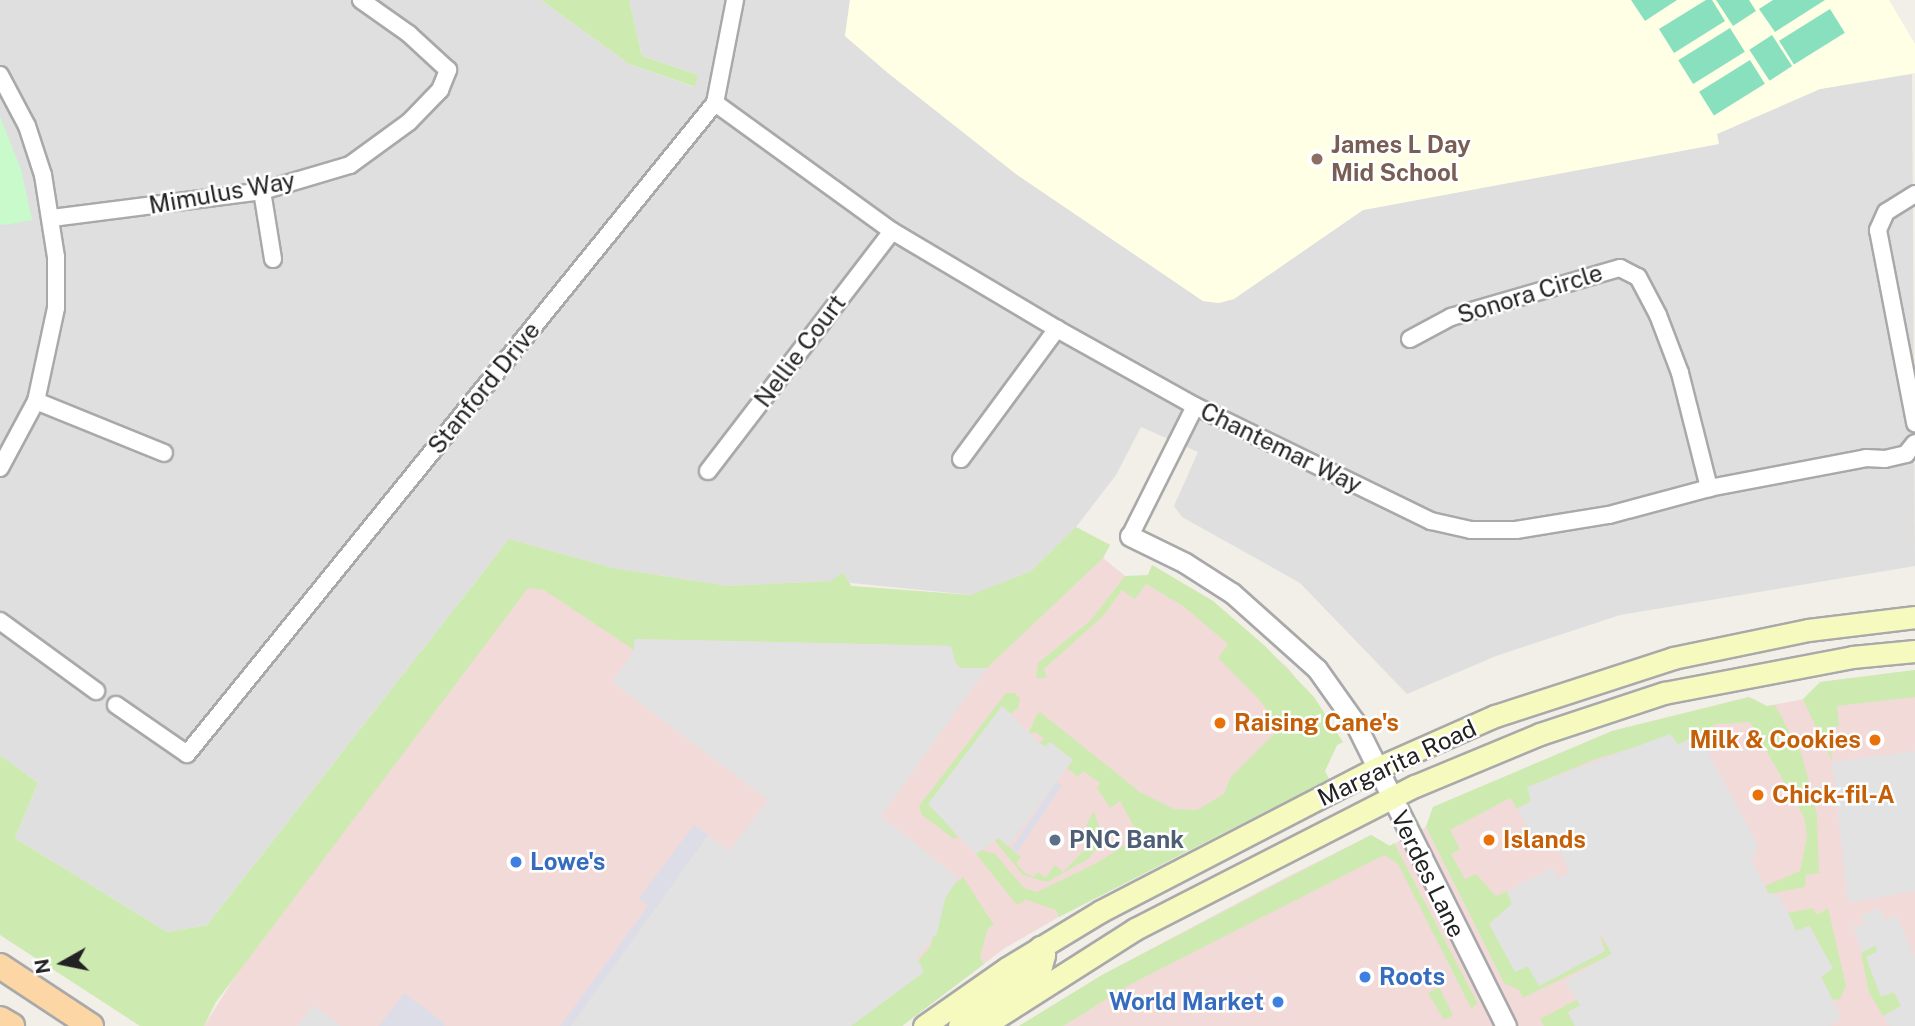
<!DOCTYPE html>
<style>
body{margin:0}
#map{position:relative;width:1915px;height:1026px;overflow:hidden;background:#f2efe9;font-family:"Public Sans",sans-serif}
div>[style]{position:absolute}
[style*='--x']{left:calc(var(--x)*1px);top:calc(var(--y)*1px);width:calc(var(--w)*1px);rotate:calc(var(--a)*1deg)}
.residential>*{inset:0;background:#e0dfdf}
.commercial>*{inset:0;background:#f2dad9}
.education>*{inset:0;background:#ffffe5}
.grass>*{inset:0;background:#cdebb0}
.park>*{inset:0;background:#c8facc}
.pitch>*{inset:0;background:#88e0be;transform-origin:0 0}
.parking>*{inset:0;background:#e2e2e2}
.plaza>*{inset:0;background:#dddde8;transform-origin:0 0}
.roads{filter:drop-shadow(2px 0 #a9a9a9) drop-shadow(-2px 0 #a9a9a9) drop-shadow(0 2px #a9a9a9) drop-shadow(0 -2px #a9a9a9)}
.minor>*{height:16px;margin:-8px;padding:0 8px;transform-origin:8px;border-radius:8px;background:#fff}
.tertiary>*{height:19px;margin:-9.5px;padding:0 9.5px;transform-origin:9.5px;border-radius:9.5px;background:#fff}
.secondary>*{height:21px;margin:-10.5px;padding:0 10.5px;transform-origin:10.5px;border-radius:10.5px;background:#f7fabf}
.primary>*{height:24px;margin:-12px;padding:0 12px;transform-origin:12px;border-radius:12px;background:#fcd6a4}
.dots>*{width:19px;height:19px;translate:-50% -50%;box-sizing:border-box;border:4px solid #fff;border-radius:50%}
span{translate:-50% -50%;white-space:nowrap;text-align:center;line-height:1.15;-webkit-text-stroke:5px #fff;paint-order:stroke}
.education-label{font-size:24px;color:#785e54;font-weight:700}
.left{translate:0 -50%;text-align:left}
.street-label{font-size:24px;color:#222}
.food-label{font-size:24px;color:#c56008;font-weight:700}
.right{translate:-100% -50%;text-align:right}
.service-label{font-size:24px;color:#4e5e75;font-weight:700}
.shop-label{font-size:24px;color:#366cbe;font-weight:700}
.north{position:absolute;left:28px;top:928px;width:70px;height:70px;-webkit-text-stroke:5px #fff;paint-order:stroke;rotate:261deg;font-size:19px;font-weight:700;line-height:28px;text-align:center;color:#222}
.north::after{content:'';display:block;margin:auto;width:24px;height:32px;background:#222;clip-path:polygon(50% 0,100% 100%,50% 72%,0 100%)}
</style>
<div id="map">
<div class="residential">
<i style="clip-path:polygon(0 0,541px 0,629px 64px,694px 87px,698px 75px,642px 56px,629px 0,850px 0,845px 36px,888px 73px,1016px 174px,1203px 301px,1219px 303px,1234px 298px,1363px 210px,1718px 144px,1717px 134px,1820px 89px,1912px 74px,1915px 566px,1620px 615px,1496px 656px,1407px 694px,1300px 583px,1182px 517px,1174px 506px,1198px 452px,1141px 427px,1116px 475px,1076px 527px,1031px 571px,972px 595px,831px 581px,728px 586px,613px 568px,509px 539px,207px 925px,167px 932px,15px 838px,38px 783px,0 755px)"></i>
</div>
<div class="commercial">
<i style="clip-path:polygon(1076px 527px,1110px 545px,1103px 558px,1129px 579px,1148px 575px,1152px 565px,1213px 601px,1289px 669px,1343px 742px,1337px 745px,1325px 771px,1329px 779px,1088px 900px,1005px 948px,902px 1026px,204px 1026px,509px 539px,613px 568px,728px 586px,831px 581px,843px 572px,851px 586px,971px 595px,1031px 571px)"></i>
<i style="clip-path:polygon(1915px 670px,1915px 1026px,1019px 1026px,1102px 975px,1283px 879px,1371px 835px,1390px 846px,1426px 827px,1433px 807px,1612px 731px,1749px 697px,1767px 706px,1809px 698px,1820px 682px)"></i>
</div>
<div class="education">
<i style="clip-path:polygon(850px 0,1889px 0,1915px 44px,1915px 73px,1820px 89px,1717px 134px,1719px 144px,1363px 210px,1234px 299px,1219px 303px,1203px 301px,1016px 174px,888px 73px,845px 36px)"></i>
</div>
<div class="grass">
<i style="clip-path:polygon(541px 0,629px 0,642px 56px,698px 75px,695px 87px,629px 64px)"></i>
<i style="clip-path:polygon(1076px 527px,1110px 545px,1103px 558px,987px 668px,966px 671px,952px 661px,951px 646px,635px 639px,634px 650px,544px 590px,528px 588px,216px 1002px,204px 1026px,140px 1026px,0 935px,0 755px,38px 783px,15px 838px,167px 932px,207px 925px,509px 539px,613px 568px,728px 586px,831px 581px,843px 572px,851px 586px,971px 595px,1031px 571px)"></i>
<i style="clip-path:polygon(1152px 565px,1213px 601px,1265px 646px,1314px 697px,1343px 742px,1337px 745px,1325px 771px,1329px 779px,1059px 917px,1056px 910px,1026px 900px,1017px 905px,976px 854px,978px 849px,995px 854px,1024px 888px,1037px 892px,1095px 864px,1139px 836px,1120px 801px,1110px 808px,1097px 788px,1100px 783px,1083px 771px,1078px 777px,1067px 768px,1073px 760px,1049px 742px,1045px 747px,1040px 743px,1044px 739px,1036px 732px,1028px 734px,1037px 714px,1040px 712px,1140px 792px,1174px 809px,1197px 810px,1224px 794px,1230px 778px,1276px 732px,1274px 719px,1257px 697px,1218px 658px,1228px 644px,1183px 606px,1146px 584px,1135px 599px,1122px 590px,1103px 616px,1044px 669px,1047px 678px,1036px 678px,1038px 663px,1091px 620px,1125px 576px,1148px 575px)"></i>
<i style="clip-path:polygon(1915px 670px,1915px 697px,1837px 706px,1839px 726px,1830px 727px,1832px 762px,1803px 699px,1820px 682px)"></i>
<i style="clip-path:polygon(1006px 693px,1015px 693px,1020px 699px,1018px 708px,1011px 714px,1002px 706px,941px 815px,958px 838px,954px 839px,922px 815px,919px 806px)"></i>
<i style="clip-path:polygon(1749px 697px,1767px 706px,1775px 705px,1802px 755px,1817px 815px,1819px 873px,1806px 875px,1805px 887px,1769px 894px,1765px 886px,1800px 871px,1807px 836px,1804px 817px,1750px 722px,1716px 724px,1678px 745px,1672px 736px,1596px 759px,1528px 787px,1531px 801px,1517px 809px,1510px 798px,1450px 830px,1460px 849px,1451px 854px,1465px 879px,1476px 874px,1496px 896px,1507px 891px,1512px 904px,1500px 918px,1539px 985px,1605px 951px,1600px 934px,1612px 954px,1523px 998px,1519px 990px,1504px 983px,1426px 827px,1433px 807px,1612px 731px)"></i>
<i style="clip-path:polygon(1094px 811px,1100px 830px,1097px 848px,1088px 859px,1047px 882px,1023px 875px,995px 841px,998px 838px,1021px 857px,1016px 863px,1026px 874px,1034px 877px,1038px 872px,1045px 878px,1055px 865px,1063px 872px,1085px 849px,1093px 832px,1086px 825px)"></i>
<i style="clip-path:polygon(1371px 835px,1390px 846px,1394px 843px,1478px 1004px,1471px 1008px,1398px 864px,1384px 855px,1131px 984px,1063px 1026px,1019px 1026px,1102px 975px)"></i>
<i style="clip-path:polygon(963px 877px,994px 925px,988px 928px,980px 957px,984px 964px,902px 1026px,851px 1026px,883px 1000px,930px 947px,948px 890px)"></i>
<i style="clip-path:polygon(1813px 908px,1817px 915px,1828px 908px,1846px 986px,1840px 999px,1833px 1000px,1821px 977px,1832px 968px,1810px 926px,1796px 931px,1788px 913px)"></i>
<i style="clip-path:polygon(1876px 945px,1882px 996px,1895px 992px,1901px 1006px,1883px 1016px,1869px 992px,1861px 953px)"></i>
<i style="clip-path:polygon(1439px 987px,1453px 1015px,1444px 1020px,1428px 993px)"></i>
<i style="clip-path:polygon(1578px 999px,1581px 1005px,1568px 1012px,1575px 1026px,1544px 1026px,1540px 1019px)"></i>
</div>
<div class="park">
<i style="clip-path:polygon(0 117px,21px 169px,32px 220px,4px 225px,0 224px)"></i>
</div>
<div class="pitch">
<i style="clip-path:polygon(1631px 0,1677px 0,1645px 21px)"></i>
<i style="clip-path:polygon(1706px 0,1712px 0,1725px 21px,1674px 53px,1659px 29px)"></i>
<i style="clip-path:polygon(1716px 0,1749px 0,1756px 11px,1733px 26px)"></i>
<i style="clip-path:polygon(1773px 0,1825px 0,1775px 32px,1759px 9px)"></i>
<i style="left:1830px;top:9px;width:28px;height:60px;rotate:58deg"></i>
<i style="left:1730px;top:28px;width:28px;height:61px;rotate:58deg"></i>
<i style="left:1772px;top:35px;width:37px;height:27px;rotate:57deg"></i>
<i style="left:1750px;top:60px;width:28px;height:60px;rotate:58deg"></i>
</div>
<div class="parking">
<i style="clip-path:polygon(634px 639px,951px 646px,957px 668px,987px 668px,881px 816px,958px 878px,945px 899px,937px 933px,917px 957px,924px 972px,851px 1026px,571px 1026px,708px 835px,729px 851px,768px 800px,612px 682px,634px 650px)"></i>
<i style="clip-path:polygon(1002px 706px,1040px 743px,1045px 747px,1050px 742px,1073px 760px,1008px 846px,998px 838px,976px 854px,928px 804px)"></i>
<i style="clip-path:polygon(1670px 734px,1678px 745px,1691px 738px,1699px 751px,1703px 743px,1758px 845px,1752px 860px,1768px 894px,1776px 893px,1783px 902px,1796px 931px,1809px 926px,1833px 968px,1821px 977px,1842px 1018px,1830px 1026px,1575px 1026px,1568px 1012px,1580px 1005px,1565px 981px,1612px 954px,1602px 935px,1598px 938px,1605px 951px,1539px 986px,1528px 966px,1515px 972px,1489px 924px,1512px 904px,1507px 891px,1553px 867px,1558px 878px,1570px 872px,1554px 841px,1540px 846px,1517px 809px,1531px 801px,1527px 787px)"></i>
<i style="clip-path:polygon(1915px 751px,1915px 891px,1848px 903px,1832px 762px)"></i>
<i style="clip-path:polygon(1879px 907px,1885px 920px,1897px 916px,1915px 959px,1915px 1026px,1890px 1026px,1883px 1016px,1901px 1006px,1894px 992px,1881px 996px,1872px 974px,1866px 957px,1876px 952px,1876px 945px,1861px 953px,1853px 925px,1864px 927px,1861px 916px)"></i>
<i style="clip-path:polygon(313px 1005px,341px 1026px,297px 1026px)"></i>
</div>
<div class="plaza">
<i style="left:1056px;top:782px;width:7px;height:80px;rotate:34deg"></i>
<i style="clip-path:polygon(694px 825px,708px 835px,571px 1026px,560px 1026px,648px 906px,639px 898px)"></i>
<i style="clip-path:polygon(404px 993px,446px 1024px,444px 1026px,379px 1026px)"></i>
</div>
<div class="roads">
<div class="minor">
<i style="--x:0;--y:75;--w:58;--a:62.1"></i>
<i style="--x:27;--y:126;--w:52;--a:71.9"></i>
<i style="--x:43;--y:175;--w:83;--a:81"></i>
<i style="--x:56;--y:257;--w:51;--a:90"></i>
<i style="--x:56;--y:308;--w:95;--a:102.1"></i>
<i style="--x:36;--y:401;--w:76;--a:118.2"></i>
<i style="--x:715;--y:103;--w:218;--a:35.9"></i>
<i style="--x:892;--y:231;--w:192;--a:30.7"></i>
<i style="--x:1057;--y:329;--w:158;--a:29.2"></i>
<i style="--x:1195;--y:406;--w:263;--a:26"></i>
<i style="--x:1431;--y:521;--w:41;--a:12.7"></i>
<i style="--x:1471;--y:530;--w:45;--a:0"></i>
<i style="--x:1516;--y:530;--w:94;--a:-9.2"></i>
<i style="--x:1609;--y:515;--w:104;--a:-15.1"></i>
<i style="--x:1709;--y:488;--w:160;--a:-10.8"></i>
<i style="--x:1866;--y:458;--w:19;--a:3"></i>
<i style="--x:1885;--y:459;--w:22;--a:-13"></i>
<i style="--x:1906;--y:454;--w:14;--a:-51"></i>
<i style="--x:262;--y:191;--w:69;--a:80.8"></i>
<i style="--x:1915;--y:194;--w:34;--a:148"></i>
<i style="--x:1886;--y:212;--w:20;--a:114"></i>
<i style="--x:1878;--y:230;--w:197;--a:79.1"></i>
<i style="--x:52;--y:218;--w:212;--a:-7.3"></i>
<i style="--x:262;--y:191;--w:92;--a:-16.5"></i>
<i style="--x:350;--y:165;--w:73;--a:-36.1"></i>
<i style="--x:409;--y:122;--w:45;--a:-45.9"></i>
<i style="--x:440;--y:90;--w:22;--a:-68"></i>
<i style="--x:448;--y:70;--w:53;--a:-137.3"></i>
<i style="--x:409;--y:34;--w:59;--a:-144.7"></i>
<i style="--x:1410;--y:339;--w:47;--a:-28.2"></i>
<i style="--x:1451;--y:317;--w:176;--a:-16.2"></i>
<i style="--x:1620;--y:268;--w:20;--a:27"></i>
<i style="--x:1638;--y:277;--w:43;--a:62.2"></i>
<i style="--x:1658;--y:315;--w:62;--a:69.2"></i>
<i style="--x:1680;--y:373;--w:119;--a:75.8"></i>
<i style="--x:36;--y:401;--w:138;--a:22.1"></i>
<i style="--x:961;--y:459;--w:162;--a:-53.6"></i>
<i style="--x:708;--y:471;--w:302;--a:-52.5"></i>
<i style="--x:1130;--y:536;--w:145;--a:-63.4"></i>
<i style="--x:0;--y:621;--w:119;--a:36.1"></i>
<i style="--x:116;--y:705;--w:86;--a:34.6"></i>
<i style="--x:187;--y:754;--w:838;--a:-50.96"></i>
<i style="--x:715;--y:103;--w:105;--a:-79"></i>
</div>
<div class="tertiary">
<i style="--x:1130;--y:536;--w:61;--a:26.1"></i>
<i style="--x:1185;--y:563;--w:56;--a:32.6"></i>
<i style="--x:1232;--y:593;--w:114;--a:41.8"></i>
<i style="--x:1317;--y:669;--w:64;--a:54.6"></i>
<i style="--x:1354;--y:721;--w:341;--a:63.5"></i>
</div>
<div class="secondary">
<i style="--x:924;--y:1026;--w:101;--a:-34.9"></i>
<i style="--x:1007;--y:968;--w:110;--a:-31.2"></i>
<i style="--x:1101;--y:911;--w:311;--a:-27.4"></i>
<i style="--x:1377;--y:768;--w:129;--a:-23.8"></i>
<i style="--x:1495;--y:716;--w:187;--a:-18"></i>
<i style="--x:1673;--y:658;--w:138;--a:-11.7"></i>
<i style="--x:1808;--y:630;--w:108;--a:-6.9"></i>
<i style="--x:959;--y:1026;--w:98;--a:-34.7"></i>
<i style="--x:1040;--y:970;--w:16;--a:-75"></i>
<i style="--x:1044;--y:955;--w:9;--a:-117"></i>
<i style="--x:983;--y:1026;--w:180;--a:-32.5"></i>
<i style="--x:1135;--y:929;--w:314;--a:-27.1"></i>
<i style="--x:1415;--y:786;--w:135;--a:-22.6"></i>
<i style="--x:1540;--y:734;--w:131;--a:-18.3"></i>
<i style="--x:1664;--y:693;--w:191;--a:-10.8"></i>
<i style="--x:1852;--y:657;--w:63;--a:-5.4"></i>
</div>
<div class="primary">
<i style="--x:0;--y:966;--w:109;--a:33.4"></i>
<i style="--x:0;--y:1019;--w:14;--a:30"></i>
</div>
</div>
<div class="dots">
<i style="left:1317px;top:159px;background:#8d6e63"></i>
<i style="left:1220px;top:723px;background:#e8710a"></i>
<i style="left:1875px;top:740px;background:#e8710a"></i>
<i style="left:1758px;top:795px;background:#e8710a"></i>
<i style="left:1055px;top:840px;background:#5c6f8a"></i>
<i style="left:1489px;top:840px;background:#e8710a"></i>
<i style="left:516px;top:862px;background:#3f7fe0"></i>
<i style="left:1365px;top:977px;background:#3f7fe0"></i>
<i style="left:1278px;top:1002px;background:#3f7fe0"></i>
</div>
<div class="education-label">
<span class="left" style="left:1331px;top:159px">James L Day<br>Mid School</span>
</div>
<div class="street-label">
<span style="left:222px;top:193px;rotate:-10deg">Mimulus Way</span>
<span style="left:1530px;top:294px;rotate:-17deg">Sonora Circle</span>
<span style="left:800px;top:351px;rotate:-53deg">Nellie Court</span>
<span style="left:484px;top:388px;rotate:-51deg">Stanford Drive</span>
<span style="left:1281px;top:448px;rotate:26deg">Chantemar Way</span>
<span style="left:1397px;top:763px;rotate:-25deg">Margarita Road</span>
<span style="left:1428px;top:874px;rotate:64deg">Verdes Lane</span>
</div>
<div class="food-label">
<span class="left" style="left:1234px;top:723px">Raising Cane's</span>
<span class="right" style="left:1861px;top:740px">Milk &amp; Cookies</span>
<span class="left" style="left:1772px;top:795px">Chick-fil-A</span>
<span class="left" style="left:1503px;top:840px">Islands</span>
</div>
<div class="service-label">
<span class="left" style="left:1069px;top:840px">PNC Bank</span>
</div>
<div class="shop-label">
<span class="left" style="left:530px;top:862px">Lowe's</span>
<span class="left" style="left:1379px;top:977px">Roots</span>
<span class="right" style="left:1264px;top:1002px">World Market</span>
</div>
<div class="north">N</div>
</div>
